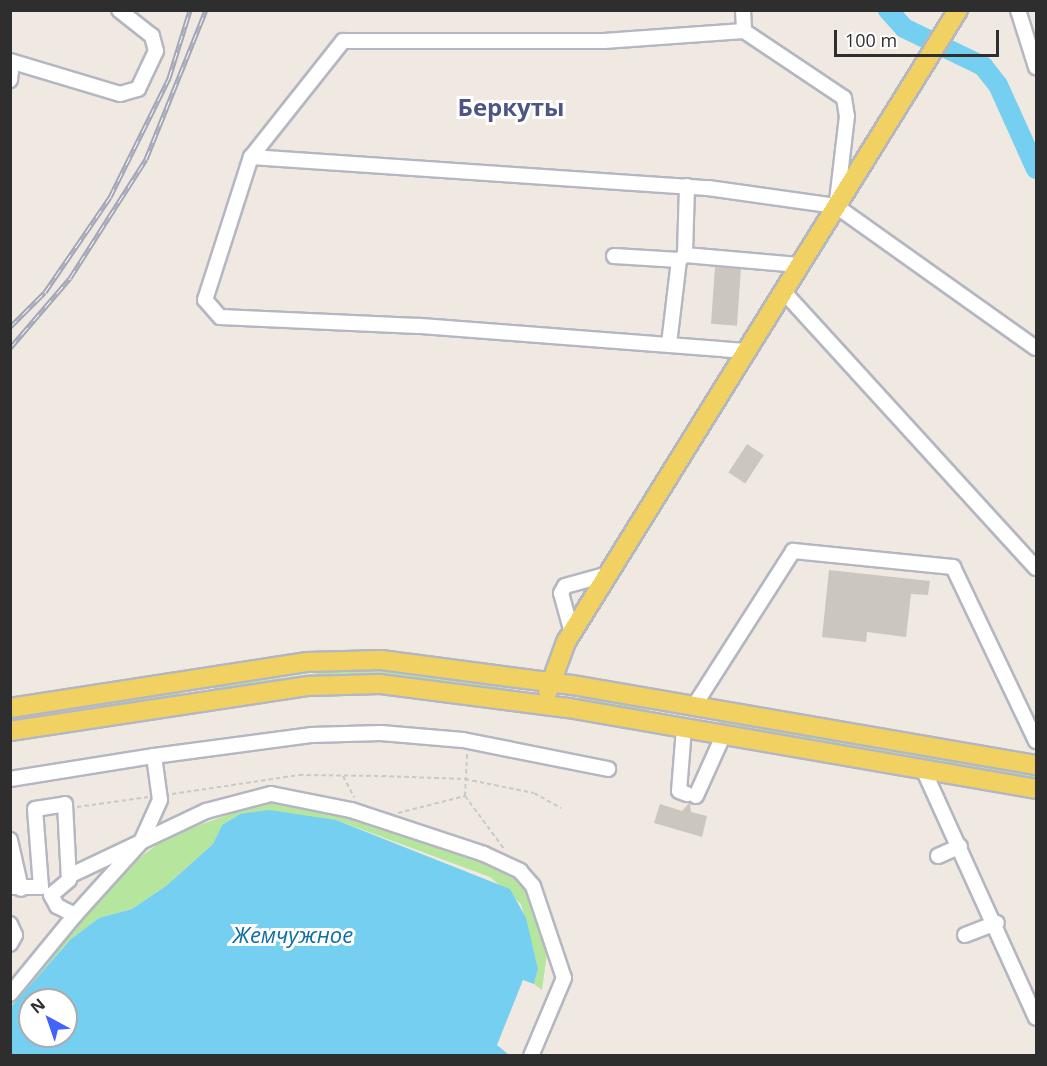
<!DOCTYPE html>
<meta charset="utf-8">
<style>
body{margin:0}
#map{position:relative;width:1047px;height:1066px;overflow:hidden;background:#efe9e1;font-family:"Open Sans",sans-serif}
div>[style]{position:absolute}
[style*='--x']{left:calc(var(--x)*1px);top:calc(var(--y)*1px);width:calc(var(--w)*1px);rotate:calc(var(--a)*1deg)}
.green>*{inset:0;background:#b6e59e}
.water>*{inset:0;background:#75cff0}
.river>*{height:20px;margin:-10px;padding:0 10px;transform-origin:10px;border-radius:10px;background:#75cff0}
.building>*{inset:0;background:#cbc7bf;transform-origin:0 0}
.path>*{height:2px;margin-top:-1px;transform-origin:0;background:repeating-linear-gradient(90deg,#c9c9c9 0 4.5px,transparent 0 7.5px)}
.roads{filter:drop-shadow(2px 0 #b4b7c1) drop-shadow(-2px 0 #b4b7c1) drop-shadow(0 2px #b4b7c1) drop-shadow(0 -2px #b4b7c1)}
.minor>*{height:14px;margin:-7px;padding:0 7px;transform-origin:7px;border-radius:7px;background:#fff}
.major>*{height:18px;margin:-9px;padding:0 9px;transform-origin:9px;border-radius:9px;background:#f2d163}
.rail>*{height:5px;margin-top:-2.5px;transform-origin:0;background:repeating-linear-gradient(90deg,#fff 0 9px,#a3a6b8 0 18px);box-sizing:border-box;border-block:2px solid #a3a6b8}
span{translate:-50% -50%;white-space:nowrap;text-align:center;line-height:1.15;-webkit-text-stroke:6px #fff;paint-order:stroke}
.water-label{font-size:22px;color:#0d6fa3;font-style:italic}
.quarter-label{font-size:24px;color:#4d5680;font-weight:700}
.frame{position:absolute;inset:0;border:12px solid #2e2e2e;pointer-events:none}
.north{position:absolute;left:18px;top:988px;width:60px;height:60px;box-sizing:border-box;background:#fff;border:2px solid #ababab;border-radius:50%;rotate:320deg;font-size:16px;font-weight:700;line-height:24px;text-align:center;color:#2e2e2e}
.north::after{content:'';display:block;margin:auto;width:21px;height:27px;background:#4264fb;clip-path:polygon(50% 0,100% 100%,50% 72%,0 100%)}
.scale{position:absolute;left:834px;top:30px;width:165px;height:27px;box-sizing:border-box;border:3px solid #2e2e2e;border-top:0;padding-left:8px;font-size:18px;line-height:21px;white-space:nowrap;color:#2e2e2e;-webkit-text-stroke:4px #fff;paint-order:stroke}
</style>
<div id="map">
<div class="green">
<i style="clip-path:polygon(349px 669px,434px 675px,522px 691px,434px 684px,214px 691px,213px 687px)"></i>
<i style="clip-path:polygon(181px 692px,181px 698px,11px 724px,11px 714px)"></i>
<i style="clip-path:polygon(580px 696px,647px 708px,650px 713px,577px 702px)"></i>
<i style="clip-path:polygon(721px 720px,1036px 772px,1036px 781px,718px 726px)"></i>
<i style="clip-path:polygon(271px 799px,371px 822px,506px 869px,518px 878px,538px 916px,547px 953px,542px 990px,534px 984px,538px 969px,521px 904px,490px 877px,336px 820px,240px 814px,222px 825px,213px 844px,166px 886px,132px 909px,99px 918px,71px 939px,11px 1007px,11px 994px,110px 880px,167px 837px)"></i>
</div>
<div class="water">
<i style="clip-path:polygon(evenodd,269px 810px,336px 820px,510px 889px,526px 918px,538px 969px,534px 984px,523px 980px,497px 1045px,509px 1055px,11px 1055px,11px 1007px,71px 939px,99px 918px,132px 909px,166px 886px,213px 844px,222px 825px,240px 814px,269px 810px,30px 1000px,66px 1000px,66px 1036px,30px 1036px,30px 1000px)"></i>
</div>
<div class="river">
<i style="--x:888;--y:10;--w:24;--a:48"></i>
<i style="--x:904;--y:28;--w:88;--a:25.7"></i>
<i style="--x:983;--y:66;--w:24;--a:52"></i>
<i style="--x:998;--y:85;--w:92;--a:65.7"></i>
</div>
<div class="building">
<i style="left:715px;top:267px;width:26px;height:57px;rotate:4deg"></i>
<i style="left:747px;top:444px;width:20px;height:34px;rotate:33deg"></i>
<i style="clip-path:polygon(829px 570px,930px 581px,928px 595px,911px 594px,906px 637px,867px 632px,866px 642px,822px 637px)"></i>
<i style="clip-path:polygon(690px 802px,691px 812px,707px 816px,702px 837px,654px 823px,660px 804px,682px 811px)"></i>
</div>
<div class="path">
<i style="--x:343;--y:776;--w:24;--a:62"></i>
<i style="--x:172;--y:794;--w:128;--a:-8.5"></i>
<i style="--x:299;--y:775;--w:83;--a:0.7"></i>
<i style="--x:382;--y:776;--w:83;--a:2.1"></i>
<i style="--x:465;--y:779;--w:70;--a:11.5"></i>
<i style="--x:534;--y:793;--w:31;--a:29"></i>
<i style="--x:465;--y:796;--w:43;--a:-87.3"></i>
<i style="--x:77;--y:807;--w:72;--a:-8"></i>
<i style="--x:398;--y:813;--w:69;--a:-14.2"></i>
<i style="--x:465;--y:796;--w:67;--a:53.5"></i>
</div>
<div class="roads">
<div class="minor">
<i style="--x:743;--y:10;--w:21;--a:87"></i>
<i style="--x:1018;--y:10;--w:60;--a:72.5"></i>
<i style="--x:10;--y:61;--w:115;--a:16.7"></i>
<i style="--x:120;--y:94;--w:19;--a:-16"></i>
<i style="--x:138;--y:89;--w:42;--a:-64.7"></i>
<i style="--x:156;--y:51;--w:16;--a:-105"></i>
<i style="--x:152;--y:36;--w:42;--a:-141.8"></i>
<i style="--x:10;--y:80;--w:18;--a:-84"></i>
<i style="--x:251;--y:157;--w:458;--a:3.9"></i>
<i style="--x:708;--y:188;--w:129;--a:8"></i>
<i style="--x:836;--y:206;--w:245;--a:35.4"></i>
<i style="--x:687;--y:186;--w:69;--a:91.7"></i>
<i style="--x:685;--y:255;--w:114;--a:5"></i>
<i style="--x:614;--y:256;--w:65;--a:3.5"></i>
<i style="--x:783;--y:291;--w:375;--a:47.6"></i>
<i style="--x:669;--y:344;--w:85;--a:-83.2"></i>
<i style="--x:679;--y:260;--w:8;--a:-40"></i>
<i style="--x:746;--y:351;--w:329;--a:-175.6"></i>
<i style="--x:418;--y:326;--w:198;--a:-177.4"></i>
<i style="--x:220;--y:317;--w:23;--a:-131"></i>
<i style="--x:205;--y:300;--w:150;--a:-72.2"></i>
<i style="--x:251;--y:157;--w:148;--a:-51.6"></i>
<i style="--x:343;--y:41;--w:261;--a:0"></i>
<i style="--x:604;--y:41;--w:140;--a:-4.1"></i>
<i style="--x:744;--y:31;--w:120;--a:33.8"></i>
<i style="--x:844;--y:98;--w:18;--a:81"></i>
<i style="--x:847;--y:116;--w:86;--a:96.7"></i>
<i style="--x:572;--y:633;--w:41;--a:-105.4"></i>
<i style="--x:561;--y:593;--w:8;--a:-60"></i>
<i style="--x:565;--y:586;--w:45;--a:-15.6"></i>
<i style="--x:694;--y:706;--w:184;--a:-57.4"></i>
<i style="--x:793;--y:551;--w:161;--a:5.7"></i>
<i style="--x:953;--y:567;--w:193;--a:64.5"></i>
<i style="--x:684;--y:728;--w:63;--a:94.5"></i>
<i style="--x:679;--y:791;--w:9;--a:21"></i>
<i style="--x:154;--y:756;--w:158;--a:-7.6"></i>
<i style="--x:311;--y:735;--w:70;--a:-1.6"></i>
<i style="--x:381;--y:733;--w:82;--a:4.9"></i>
<i style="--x:463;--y:740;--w:148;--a:11.3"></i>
<i style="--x:924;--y:771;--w:271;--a:65.6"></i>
<i style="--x:10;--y:779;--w:146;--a:-9.1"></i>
<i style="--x:154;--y:756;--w:44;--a:82.2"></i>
<i style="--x:160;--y:800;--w:46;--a:114.3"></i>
<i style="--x:141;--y:842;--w:98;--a:132.1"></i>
<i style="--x:696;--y:796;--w:66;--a:-65.8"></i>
<i style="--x:10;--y:840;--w:50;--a:77.3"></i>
<i style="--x:938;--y:856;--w:24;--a:-24"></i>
<i style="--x:69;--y:876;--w:152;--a:-25.4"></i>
<i style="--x:206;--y:811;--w:67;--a:-14.7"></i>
<i style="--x:271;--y:794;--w:82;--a:11.3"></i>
<i style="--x:351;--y:810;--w:140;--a:18.3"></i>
<i style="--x:484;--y:854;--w:40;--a:25"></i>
<i style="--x:520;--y:871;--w:20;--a:49"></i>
<i style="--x:533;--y:886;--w:97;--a:71.4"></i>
<i style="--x:564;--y:978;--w:85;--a:112.9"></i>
<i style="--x:10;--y:887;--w:31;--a:0"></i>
<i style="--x:41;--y:887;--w:78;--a:-94.4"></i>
<i style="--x:35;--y:809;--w:30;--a:-9"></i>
<i style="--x:65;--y:804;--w:76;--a:87"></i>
<i style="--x:69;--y:880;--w:23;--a:140"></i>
<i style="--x:51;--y:895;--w:13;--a:61"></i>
<i style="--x:57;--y:906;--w:20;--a:27"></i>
<i style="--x:75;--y:915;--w:102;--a:129.4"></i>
<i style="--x:10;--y:924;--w:12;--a:66"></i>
<i style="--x:15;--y:935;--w:10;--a:119"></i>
<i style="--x:965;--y:935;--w:34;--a:-21"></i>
</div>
<div class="major">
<i style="--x:548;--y:691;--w:52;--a:-69.8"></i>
<i style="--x:566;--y:642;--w:744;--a:-58.19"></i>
<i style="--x:10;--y:708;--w:301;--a:-8.8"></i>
<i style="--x:307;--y:662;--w:74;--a:-1.5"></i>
<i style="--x:381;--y:660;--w:193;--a:7.5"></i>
<i style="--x:572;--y:685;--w:471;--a:9.8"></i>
<i style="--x:10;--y:731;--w:302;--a:-8.6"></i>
<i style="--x:309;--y:686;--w:71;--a:-1.6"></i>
<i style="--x:380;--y:684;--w:190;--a:7.3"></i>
<i style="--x:568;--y:708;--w:475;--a:9.8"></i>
</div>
</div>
<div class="rail">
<i style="--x:10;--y:327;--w:49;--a:-45"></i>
<i style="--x:45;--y:292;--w:115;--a:-55.6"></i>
<i style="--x:110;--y:197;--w:133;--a:-63.6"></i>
<i style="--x:169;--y:78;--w:71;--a:-72.8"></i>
<i style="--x:10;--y:348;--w:92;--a:-49.4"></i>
<i style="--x:70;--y:278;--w:141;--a:-57.4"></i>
<i style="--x:146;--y:159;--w:161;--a:-68.1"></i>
</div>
<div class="water-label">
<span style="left:293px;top:935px">Жемчужное</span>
</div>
<div class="quarter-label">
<span style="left:511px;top:107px">Беркуты</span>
</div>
<div class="frame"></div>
<div class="north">N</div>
<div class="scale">100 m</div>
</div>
